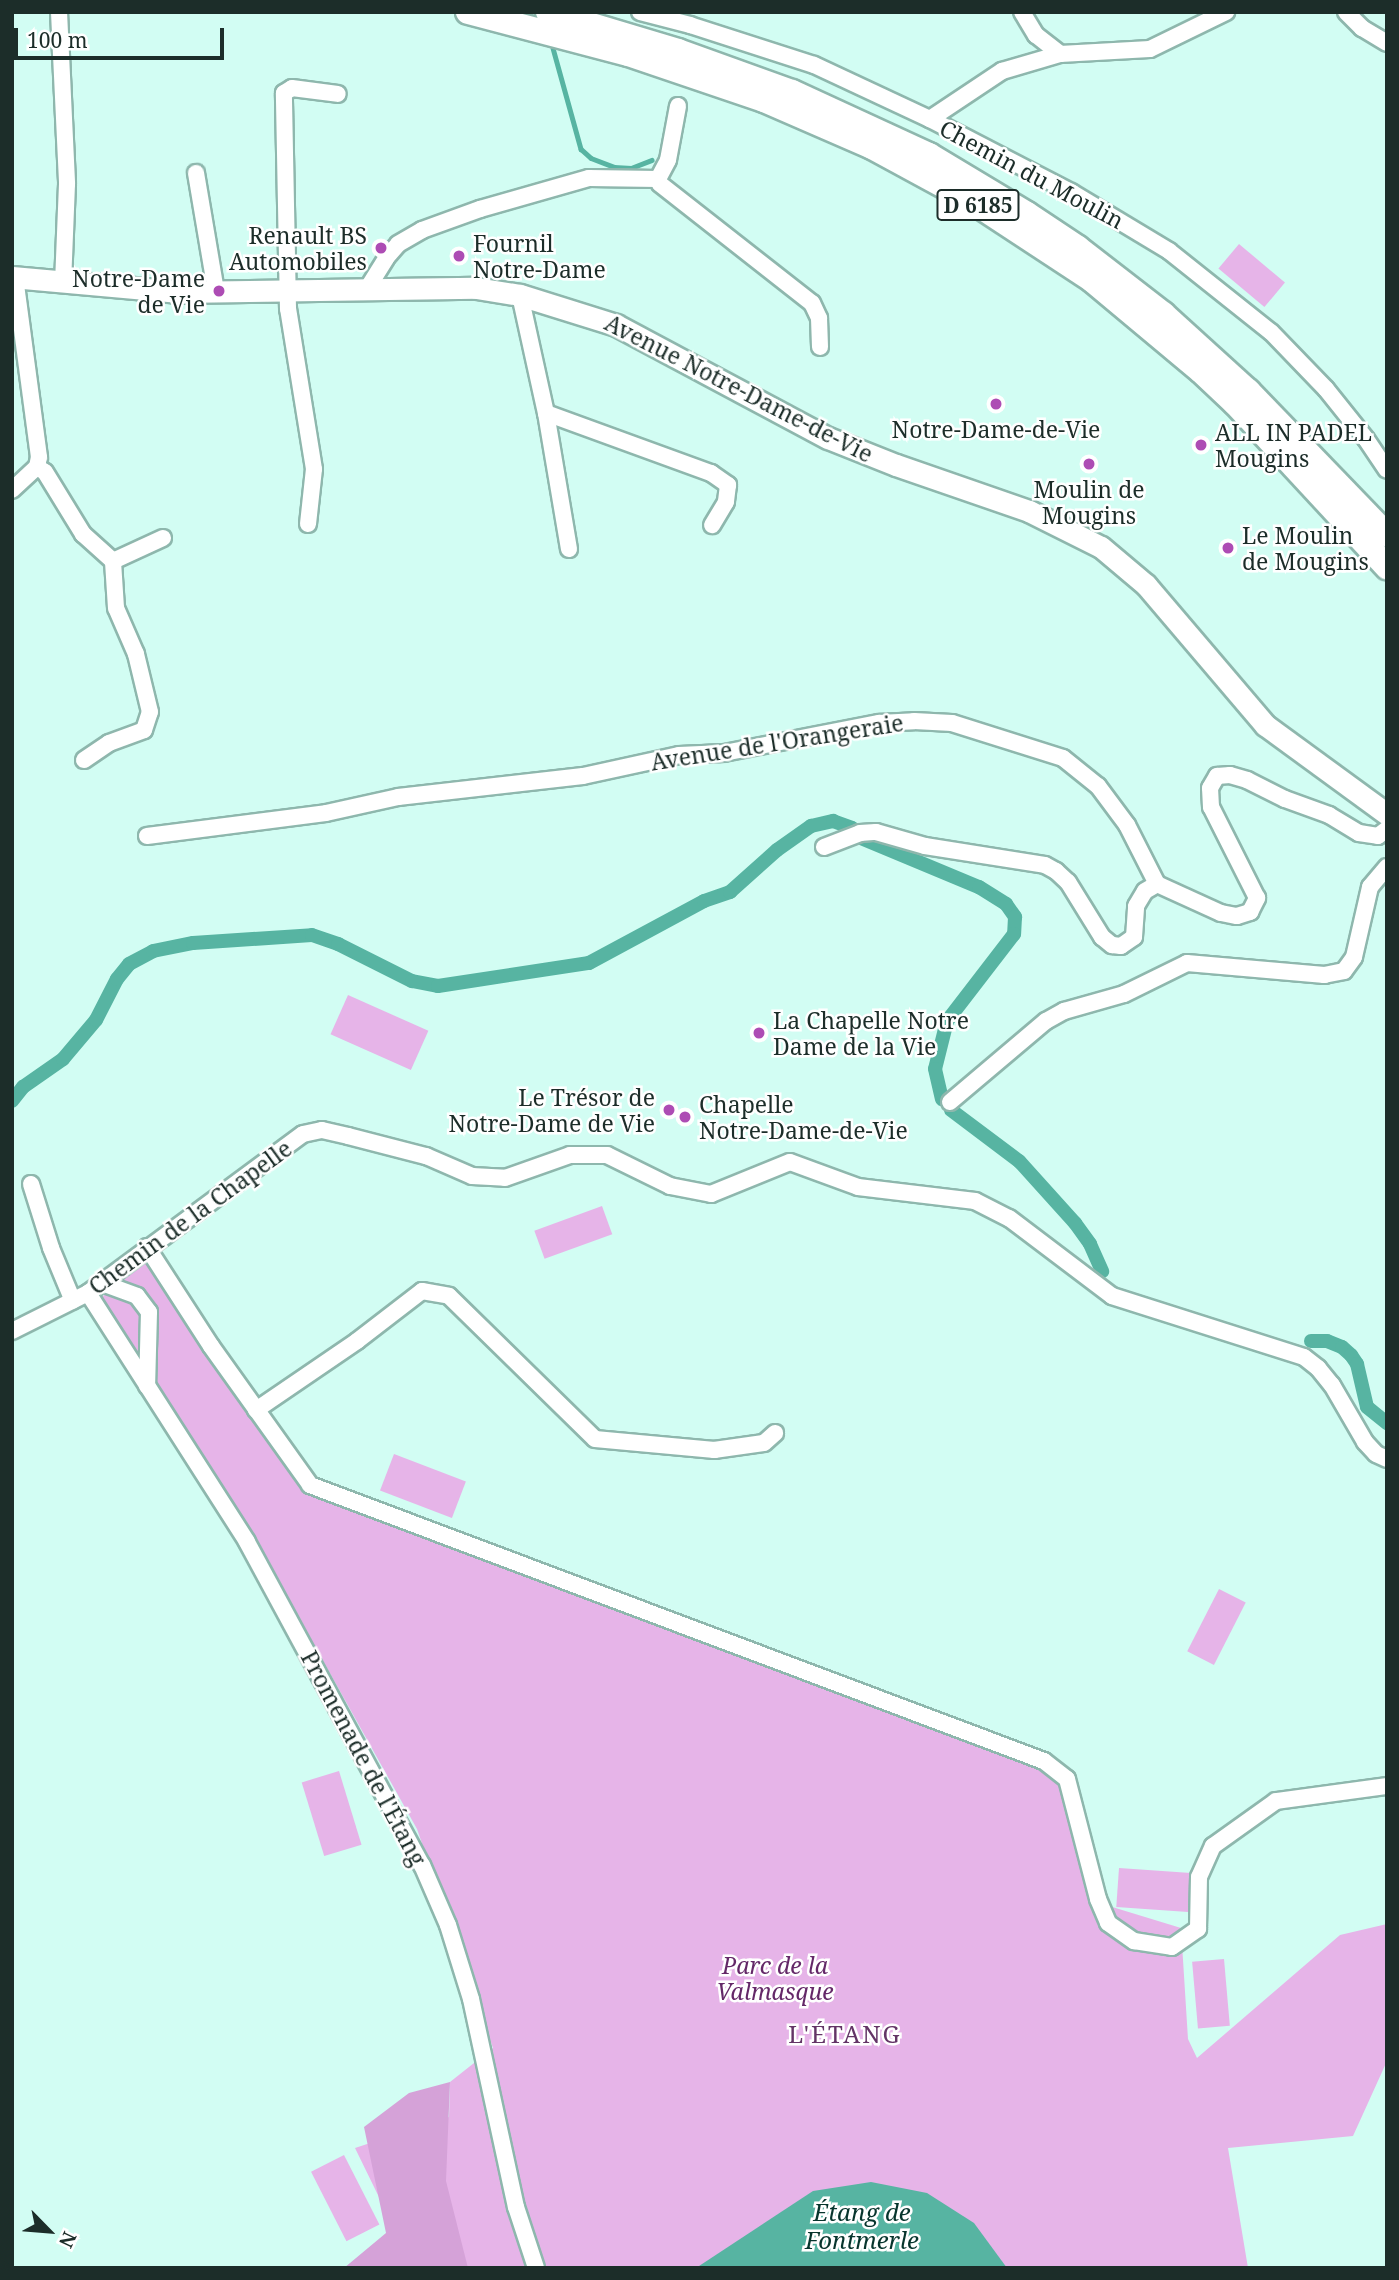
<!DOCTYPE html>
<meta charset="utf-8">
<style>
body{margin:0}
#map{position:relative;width:1399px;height:2280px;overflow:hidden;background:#d2fdf3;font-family:"Noto Serif",serif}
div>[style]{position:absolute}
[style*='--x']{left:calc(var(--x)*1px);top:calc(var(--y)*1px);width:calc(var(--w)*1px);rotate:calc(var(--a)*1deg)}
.green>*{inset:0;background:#e6b4e8;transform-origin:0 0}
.forest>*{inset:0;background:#d5a2d8}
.water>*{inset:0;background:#57b4a2}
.stream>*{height:4.5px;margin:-2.25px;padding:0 2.25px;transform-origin:2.25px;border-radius:2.25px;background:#57b4a2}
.canal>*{height:14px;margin:-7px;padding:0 7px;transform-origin:7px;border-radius:7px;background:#57b4a2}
.roads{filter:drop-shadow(2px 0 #8eb7ad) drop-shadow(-2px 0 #8eb7ad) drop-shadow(0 2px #8eb7ad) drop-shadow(0 -2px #8eb7ad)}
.minor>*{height:16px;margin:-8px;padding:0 8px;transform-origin:8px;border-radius:8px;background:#fff}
.secondary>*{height:21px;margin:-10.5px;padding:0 10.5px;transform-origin:10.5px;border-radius:10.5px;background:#fff}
.trunk>*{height:24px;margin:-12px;padding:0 12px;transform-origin:12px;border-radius:12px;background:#fff}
.dots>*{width:19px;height:19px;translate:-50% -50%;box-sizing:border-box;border:4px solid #fff;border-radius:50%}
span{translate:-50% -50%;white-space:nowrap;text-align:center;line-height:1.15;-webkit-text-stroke:5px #fff;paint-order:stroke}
.shield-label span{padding:2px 5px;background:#fff;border:2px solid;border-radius:5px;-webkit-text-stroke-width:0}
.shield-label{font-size:21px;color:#1c2d29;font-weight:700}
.street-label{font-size:23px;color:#1c2d29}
.poi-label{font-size:23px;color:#1c2d29}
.right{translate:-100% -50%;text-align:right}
.left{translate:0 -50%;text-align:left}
.park-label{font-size:23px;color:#642868;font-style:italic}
.neighbourhood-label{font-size:24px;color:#633466;letter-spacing:2px}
.water-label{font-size:24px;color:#07352d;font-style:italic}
.frame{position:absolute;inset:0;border:14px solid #1c2d29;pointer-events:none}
.north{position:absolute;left:14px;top:2196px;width:70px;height:70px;-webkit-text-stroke:5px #fff;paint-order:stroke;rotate:115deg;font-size:19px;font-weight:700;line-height:28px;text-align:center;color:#1c2d29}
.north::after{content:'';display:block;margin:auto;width:24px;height:32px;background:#1c2d29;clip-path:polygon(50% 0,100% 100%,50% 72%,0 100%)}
.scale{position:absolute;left:14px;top:28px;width:210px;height:32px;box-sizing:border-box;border:4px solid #1c2d29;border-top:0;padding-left:9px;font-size:21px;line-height:24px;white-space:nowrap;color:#1c2d29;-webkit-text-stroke:5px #fff;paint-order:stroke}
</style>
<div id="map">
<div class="green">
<i style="left:1239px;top:244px;width:60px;height:32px;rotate:40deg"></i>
<i style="left:348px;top:995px;width:88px;height:43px;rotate:24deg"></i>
<i style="left:602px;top:1206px;width:30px;height:72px;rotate:70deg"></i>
<i style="clip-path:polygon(145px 1261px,308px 1493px,1076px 1782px,1109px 1906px,1181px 1928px,1188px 2039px,1197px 2058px,1340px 1935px,1387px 1924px,1387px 2061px,1353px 2136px,1228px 2148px,1248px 2268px,451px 2268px,396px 2232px,355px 2148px,449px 2117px,450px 2082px,493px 2048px,417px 1829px,260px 1548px,103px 1305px,103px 1296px)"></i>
<i style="left:394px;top:1454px;width:77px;height:39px;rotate:21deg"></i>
<i style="left:1219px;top:1589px;width:30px;height:70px;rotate:27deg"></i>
<i style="left:339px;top:1771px;width:77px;height:39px;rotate:73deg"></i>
<i style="left:1119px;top:1868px;width:72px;height:39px;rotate:4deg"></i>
<i style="left:1224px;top:1959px;width:67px;height:32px;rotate:85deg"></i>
<i style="left:344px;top:2155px;width:78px;height:37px;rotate:63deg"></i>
</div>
<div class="forest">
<i style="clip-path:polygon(450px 2082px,446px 2181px,468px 2268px,344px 2268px,386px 2233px,364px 2127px,409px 2093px)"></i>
</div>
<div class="water">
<i style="clip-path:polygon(871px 2182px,927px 2193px,974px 2223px,1007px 2268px,696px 2268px,813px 2191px)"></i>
</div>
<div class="stream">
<i style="--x:553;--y:48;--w:105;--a:74.5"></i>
<i style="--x:581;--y:149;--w:13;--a:42"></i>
<i style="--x:591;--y:158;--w:25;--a:21"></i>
<i style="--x:614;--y:167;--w:17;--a:3"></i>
<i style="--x:631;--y:168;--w:22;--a:-21"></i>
</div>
<div class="canal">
<i style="--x:12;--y:1101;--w:18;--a:-52"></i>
<i style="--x:23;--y:1087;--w:49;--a:-35"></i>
<i style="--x:63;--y:1059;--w:51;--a:-49.8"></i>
<i style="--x:96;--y:1020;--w:46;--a:-62.9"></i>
<i style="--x:117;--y:979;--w:19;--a:-51"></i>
<i style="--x:129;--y:964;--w:27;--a:-28"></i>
<i style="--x:153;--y:951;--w:41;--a:-11.3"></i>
<i style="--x:193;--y:943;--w:119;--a:-3.8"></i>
<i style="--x:312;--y:935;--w:28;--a:19"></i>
<i style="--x:338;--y:944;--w:83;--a:26.6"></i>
<i style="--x:412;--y:981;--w:26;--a:11"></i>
<i style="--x:438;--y:986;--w:153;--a:-8.7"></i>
<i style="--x:589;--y:963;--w:131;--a:-28.3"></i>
<i style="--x:704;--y:901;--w:28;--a:-19"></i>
<i style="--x:730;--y:892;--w:63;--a:-41.8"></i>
<i style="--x:777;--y:850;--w:42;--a:-35.2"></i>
<i style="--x:811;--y:826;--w:23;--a:-13"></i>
<i style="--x:833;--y:821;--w:20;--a:20"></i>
<i style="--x:852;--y:828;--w:13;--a:48"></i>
<i style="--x:861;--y:838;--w:128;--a:22.6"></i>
<i style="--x:979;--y:887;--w:32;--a:32"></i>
<i style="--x:1006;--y:904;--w:16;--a:55"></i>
<i style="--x:1015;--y:917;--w:17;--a:93"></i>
<i style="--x:1014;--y:934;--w:110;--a:127.6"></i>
<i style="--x:947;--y:1021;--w:49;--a:104"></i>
<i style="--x:935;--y:1069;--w:31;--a:77"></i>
<i style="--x:951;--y:1110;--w:85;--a:36.9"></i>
<i style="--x:1019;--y:1161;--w:84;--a:47.9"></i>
<i style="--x:1075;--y:1223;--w:26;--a:54"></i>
<i style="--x:1090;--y:1244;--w:30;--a:66"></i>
<i style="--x:1311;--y:1341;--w:16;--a:0"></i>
<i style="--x:1327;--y:1341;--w:16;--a:22"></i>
<i style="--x:1342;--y:1347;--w:12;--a:42"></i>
<i style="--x:1351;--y:1355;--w:11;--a:56"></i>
<i style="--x:1357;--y:1364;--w:44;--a:76.9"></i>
<i style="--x:1367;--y:1407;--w:26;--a:39"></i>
</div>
<div class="roads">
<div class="minor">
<i style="--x:59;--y:12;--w:172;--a:87.3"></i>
<i style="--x:67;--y:184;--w:98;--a:92.3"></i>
<i style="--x:640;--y:12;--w:52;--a:14.6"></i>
<i style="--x:690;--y:25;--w:130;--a:17.9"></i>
<i style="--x:814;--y:65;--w:128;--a:25"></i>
<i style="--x:930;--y:119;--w:159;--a:27.4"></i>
<i style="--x:1071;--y:192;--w:114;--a:31"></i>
<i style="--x:1169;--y:251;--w:130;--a:38.5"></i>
<i style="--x:1271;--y:332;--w:79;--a:46"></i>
<i style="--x:1326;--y:389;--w:64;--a:51.3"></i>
<i style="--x:1366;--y:439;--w:37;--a:56"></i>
<i style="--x:1022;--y:12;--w:27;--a:59"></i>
<i style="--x:1036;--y:35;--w:31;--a:38"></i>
<i style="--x:1346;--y:12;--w:23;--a:45"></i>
<i style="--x:1362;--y:28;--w:29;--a:31"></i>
<i style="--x:930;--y:119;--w:87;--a:-33.7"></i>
<i style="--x:1002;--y:71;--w:60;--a:-16.3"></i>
<i style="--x:1060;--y:54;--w:90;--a:-3.2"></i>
<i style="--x:1150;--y:49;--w:85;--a:-26"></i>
<i style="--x:196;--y:173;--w:120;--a:80.4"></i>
<i style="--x:658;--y:179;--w:5;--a:68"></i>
<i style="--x:660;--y:184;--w:193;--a:38.1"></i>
<i style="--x:812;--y:303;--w:17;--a:65"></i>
<i style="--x:819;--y:318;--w:29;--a:88"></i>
<i style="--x:367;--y:289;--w:36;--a:-58"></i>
<i style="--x:386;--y:258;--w:18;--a:-49"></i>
<i style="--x:398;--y:244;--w:28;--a:-30"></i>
<i style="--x:422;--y:230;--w:62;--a:-19.9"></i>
<i style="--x:480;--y:209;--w:113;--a:-15.9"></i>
<i style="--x:589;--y:178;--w:69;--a:0.8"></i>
<i style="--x:658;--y:179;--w:21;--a:-62"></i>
<i style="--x:668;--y:160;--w:55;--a:-79.5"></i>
<i style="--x:520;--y:295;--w:121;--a:77.6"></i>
<i style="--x:546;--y:413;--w:138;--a:80.4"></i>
<i style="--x:546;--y:413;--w:176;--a:20"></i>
<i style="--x:711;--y:473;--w:21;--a:35"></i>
<i style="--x:728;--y:485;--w:17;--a:97"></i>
<i style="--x:726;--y:502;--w:27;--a:121"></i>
<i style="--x:37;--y:467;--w:9;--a:32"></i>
<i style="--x:45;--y:472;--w:73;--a:58.5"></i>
<i style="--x:83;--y:534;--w:40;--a:42"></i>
<i style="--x:113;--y:561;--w:55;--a:-24.7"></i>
<i style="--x:12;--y:490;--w:34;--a:-43"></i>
<i style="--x:37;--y:467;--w:10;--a:-79"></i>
<i style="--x:39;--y:457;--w:182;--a:-97.6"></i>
<i style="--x:308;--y:524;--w:55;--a:-83.8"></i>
<i style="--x:314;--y:469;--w:162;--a:-99.2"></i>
<i style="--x:288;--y:309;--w:216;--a:-91.1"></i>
<i style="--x:284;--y:93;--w:9;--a:-32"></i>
<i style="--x:292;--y:88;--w:46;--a:7.4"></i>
<i style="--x:84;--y:760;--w:30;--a:-34"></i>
<i style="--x:109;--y:743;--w:37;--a:-20"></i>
<i style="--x:144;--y:730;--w:19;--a:-72"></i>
<i style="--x:150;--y:712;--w:60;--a:-103.6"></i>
<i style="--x:136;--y:654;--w:50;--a:-113.5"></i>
<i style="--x:116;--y:608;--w:47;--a:-93.7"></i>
<i style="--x:147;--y:836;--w:180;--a:-7.3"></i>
<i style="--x:326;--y:813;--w:74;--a:-12.5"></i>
<i style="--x:398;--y:797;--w:186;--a:-6.5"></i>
<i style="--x:583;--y:776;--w:98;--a:-12.3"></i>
<i style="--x:679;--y:755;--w:45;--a:-2.5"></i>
<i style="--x:724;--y:753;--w:158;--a:-11"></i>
<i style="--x:879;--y:723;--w:35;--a:-3"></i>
<i style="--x:914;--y:721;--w:38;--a:3"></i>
<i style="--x:952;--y:723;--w:116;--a:17.5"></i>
<i style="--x:1063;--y:758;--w:45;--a:38.7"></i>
<i style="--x:1098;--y:786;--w:49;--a:53.4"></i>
<i style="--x:1127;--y:825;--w:66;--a:63"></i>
<i style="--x:1157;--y:884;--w:70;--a:24.4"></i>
<i style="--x:1221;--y:913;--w:16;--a:11"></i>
<i style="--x:1237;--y:916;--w:14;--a:-17"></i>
<i style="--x:1250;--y:912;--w:16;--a:-63"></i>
<i style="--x:1257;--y:898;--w:102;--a:-116.8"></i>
<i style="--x:1211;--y:807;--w:19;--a:-93"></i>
<i style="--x:1210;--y:788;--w:14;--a:-60"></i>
<i style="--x:1217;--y:776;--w:13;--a:-4"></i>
<i style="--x:1230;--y:775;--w:18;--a:16"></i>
<i style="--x:1247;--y:780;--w:42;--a:26.6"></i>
<i style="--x:1285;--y:799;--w:47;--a:20"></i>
<i style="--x:1329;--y:815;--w:35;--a:31"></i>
<i style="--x:1359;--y:833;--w:19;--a:9"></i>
<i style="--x:1378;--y:836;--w:11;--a:-38"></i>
<i style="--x:824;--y:847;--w:39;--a:-21"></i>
<i style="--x:860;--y:833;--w:16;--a:-4"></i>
<i style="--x:876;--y:832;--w:51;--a:15.9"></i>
<i style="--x:925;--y:846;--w:121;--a:9"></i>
<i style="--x:1045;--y:865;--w:13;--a:29"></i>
<i style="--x:1056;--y:871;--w:16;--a:43"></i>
<i style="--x:1068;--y:882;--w:65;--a:58.3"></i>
<i style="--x:1102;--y:937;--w:13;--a:39"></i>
<i style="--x:1112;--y:945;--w:9;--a:6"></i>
<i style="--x:1121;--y:946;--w:16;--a:-35"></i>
<i style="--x:1134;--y:937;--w:31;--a:-86"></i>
<i style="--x:1136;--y:906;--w:17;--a:-59"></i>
<i style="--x:1145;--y:891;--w:14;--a:-30"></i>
<i style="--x:950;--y:1102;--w:126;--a:-40.2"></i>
<i style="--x:1046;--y:1021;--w:21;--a:-29"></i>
<i style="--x:1064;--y:1011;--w:62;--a:-15.8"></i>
<i style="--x:1124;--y:994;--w:70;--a:-26.2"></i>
<i style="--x:1187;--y:963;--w:138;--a:5"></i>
<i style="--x:1324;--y:975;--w:20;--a:-11"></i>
<i style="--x:1344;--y:971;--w:17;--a:-54"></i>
<i style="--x:1354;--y:957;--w:72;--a:-77.1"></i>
<i style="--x:1370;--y:887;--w:26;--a:-50"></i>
<i style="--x:31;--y:1184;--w:67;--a:72.6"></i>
<i style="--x:51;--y:1248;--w:57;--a:67.5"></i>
<i style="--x:147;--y:1247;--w:118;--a:57.1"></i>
<i style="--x:211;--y:1346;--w:171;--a:54.5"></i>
<i style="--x:310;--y:1485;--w:784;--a:20.61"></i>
<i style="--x:1044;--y:1761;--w:29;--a:38"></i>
<i style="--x:1067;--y:1779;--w:124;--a:75.5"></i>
<i style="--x:1098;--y:1899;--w:26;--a:67"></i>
<i style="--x:1108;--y:1923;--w:32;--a:35"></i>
<i style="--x:1134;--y:1941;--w:38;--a:9"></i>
<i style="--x:1172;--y:1947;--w:32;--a:-35"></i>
<i style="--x:1198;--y:1929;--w:52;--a:-88.9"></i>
<i style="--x:1199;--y:1877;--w:34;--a:-66"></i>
<i style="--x:1213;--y:1846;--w:77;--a:-35.5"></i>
<i style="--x:1276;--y:1801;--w:112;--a:-7.7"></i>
<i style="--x:102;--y:1283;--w:37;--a:20"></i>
<i style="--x:137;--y:1296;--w:20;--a:53"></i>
<i style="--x:149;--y:1312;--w:74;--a:91.5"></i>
<i style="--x:88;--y:1293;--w:295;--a:57.4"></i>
<i style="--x:247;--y:1542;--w:367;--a:61.6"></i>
<i style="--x:422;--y:1865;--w:65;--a:66.6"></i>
<i style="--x:448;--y:1925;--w:77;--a:72.7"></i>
<i style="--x:471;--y:1999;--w:213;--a:77.8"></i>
<i style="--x:516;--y:2207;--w:64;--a:71.8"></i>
<i style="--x:12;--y:1331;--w:85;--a:-26.6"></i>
<i style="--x:88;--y:1293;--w:267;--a:-36.5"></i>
<i style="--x:303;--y:1134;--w:19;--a:-12"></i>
<i style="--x:322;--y:1130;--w:27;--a:13"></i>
<i style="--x:348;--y:1136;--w:81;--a:14.4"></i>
<i style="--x:426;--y:1156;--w:50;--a:23.5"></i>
<i style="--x:472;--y:1176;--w:33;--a:3"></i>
<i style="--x:505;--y:1178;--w:69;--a:-19.5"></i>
<i style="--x:570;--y:1155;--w:37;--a:0"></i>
<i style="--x:607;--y:1155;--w:70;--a:26.2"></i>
<i style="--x:670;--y:1186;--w:42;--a:11"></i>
<i style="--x:711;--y:1194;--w:85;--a:-22.1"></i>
<i style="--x:790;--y:1162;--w:72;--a:20.2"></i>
<i style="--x:858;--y:1187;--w:118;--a:6.8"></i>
<i style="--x:975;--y:1201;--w:38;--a:27"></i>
<i style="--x:1009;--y:1218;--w:129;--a:37.1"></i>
<i style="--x:1112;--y:1296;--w:201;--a:17.6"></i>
<i style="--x:1304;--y:1357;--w:18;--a:38"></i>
<i style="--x:1318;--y:1368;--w:22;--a:51"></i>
<i style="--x:1332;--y:1385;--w:66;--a:59.9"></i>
<i style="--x:1365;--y:1442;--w:16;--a:47"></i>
<i style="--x:1376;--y:1454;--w:12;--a:24"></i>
<i style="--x:256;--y:1410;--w:122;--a:-34.3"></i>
<i style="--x:357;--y:1341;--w:82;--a:-37.6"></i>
<i style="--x:422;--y:1291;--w:27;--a:10"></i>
<i style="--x:449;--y:1296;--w:204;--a:44.4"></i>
<i style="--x:595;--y:1439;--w:120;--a:5.3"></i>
<i style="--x:714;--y:1450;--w:50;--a:-8"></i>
<i style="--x:764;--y:1443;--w:15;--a:-42"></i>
</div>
<div class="secondary">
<i style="--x:12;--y:277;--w:168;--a:5.1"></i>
<i style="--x:179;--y:292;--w:297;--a:-0.8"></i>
<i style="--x:476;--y:288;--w:45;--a:9"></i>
<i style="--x:520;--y:295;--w:101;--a:17.4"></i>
<i style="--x:616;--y:325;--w:240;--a:28.1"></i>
<i style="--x:828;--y:438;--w:73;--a:21.7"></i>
<i style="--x:896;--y:465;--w:141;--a:19.1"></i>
<i style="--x:1029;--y:511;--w:80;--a:26.6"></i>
<i style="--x:1101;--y:547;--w:59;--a:40.2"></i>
<i style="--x:1146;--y:585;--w:184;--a:49.6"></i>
<i style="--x:1265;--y:725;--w:151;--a:36.1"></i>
</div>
<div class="trunk">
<i style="--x:468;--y:12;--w:165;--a:14.7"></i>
<i style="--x:628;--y:54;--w:144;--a:18.7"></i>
<i style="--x:764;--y:100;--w:118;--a:23.5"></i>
<i style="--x:872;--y:147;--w:117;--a:28.5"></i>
<i style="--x:975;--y:203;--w:140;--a:33.3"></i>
<i style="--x:1092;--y:280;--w:142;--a:39.9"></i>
<i style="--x:1201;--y:371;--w:47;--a:43.3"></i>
<i style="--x:1235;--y:403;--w:224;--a:47.2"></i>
<i style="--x:548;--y:12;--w:136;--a:16.7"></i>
<i style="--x:678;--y:51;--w:121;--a:19.8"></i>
<i style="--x:792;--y:92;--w:151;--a:24.7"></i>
<i style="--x:929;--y:155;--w:114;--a:31"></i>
<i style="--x:1027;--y:214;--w:61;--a:33.7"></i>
<i style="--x:1078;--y:248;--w:108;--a:37.8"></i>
<i style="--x:1163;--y:314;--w:115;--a:42.2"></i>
<i style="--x:1248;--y:391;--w:200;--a:46"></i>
</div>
</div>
<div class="dots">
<i style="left:381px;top:248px;background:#ad4cb4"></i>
<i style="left:459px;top:256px;background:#ad4cb4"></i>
<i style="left:219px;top:291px;background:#ad4cb4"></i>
<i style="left:996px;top:404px;background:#ad4cb4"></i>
<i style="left:1201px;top:445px;background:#ad4cb4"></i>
<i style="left:1089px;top:464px;background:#ad4cb4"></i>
<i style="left:1228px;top:548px;background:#ad4cb4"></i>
<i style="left:759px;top:1033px;background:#ad4cb4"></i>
<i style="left:669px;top:1110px;background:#ad4cb4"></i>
<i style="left:685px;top:1117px;background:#ad4cb4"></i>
</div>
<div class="shield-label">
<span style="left:978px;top:205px">D 6185</span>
</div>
<div class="street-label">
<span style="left:1032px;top:174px;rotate:28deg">Chemin du Moulin</span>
<span style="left:739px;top:388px;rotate:27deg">Avenue Notre-Dame-de-Vie</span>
<span style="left:777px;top:742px;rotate:-9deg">Avenue de l'Orangeraie</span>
<span style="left:190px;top:1217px;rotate:-36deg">Chemin de la Chapelle</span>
<span style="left:364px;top:1758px;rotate:62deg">Promenade de l'Étang</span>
</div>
<div class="poi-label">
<span class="right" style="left:367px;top:248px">Renault BS<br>Automobiles</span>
<span class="left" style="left:473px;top:256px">Fournil<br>Notre-Dame</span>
<span class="right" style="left:205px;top:291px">Notre-Dame<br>de Vie</span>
<span style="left:996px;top:429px">Notre-Dame-de-Vie</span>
<span class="left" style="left:1215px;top:445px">ALL IN PADEL<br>Mougins</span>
<span style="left:1089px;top:502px">Moulin de<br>Mougins</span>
<span class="left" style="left:1242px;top:548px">Le Moulin<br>de Mougins</span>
<span class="left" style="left:773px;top:1033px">La Chapelle Notre<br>Dame de la Vie</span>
<span class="right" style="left:655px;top:1110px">Le Trésor de<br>Notre-Dame de Vie</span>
<span class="left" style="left:699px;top:1117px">Chapelle<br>Notre-Dame-de-Vie</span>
</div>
<div class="park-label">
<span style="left:775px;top:1978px">Parc de la<br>Valmasque</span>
</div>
<div class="neighbourhood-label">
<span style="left:845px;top:2034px">L'ÉTANG</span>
</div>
<div class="water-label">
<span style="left:862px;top:2226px">Étang de<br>Fontmerle</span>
</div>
<div class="frame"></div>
<div class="north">N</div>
<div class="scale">100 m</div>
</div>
